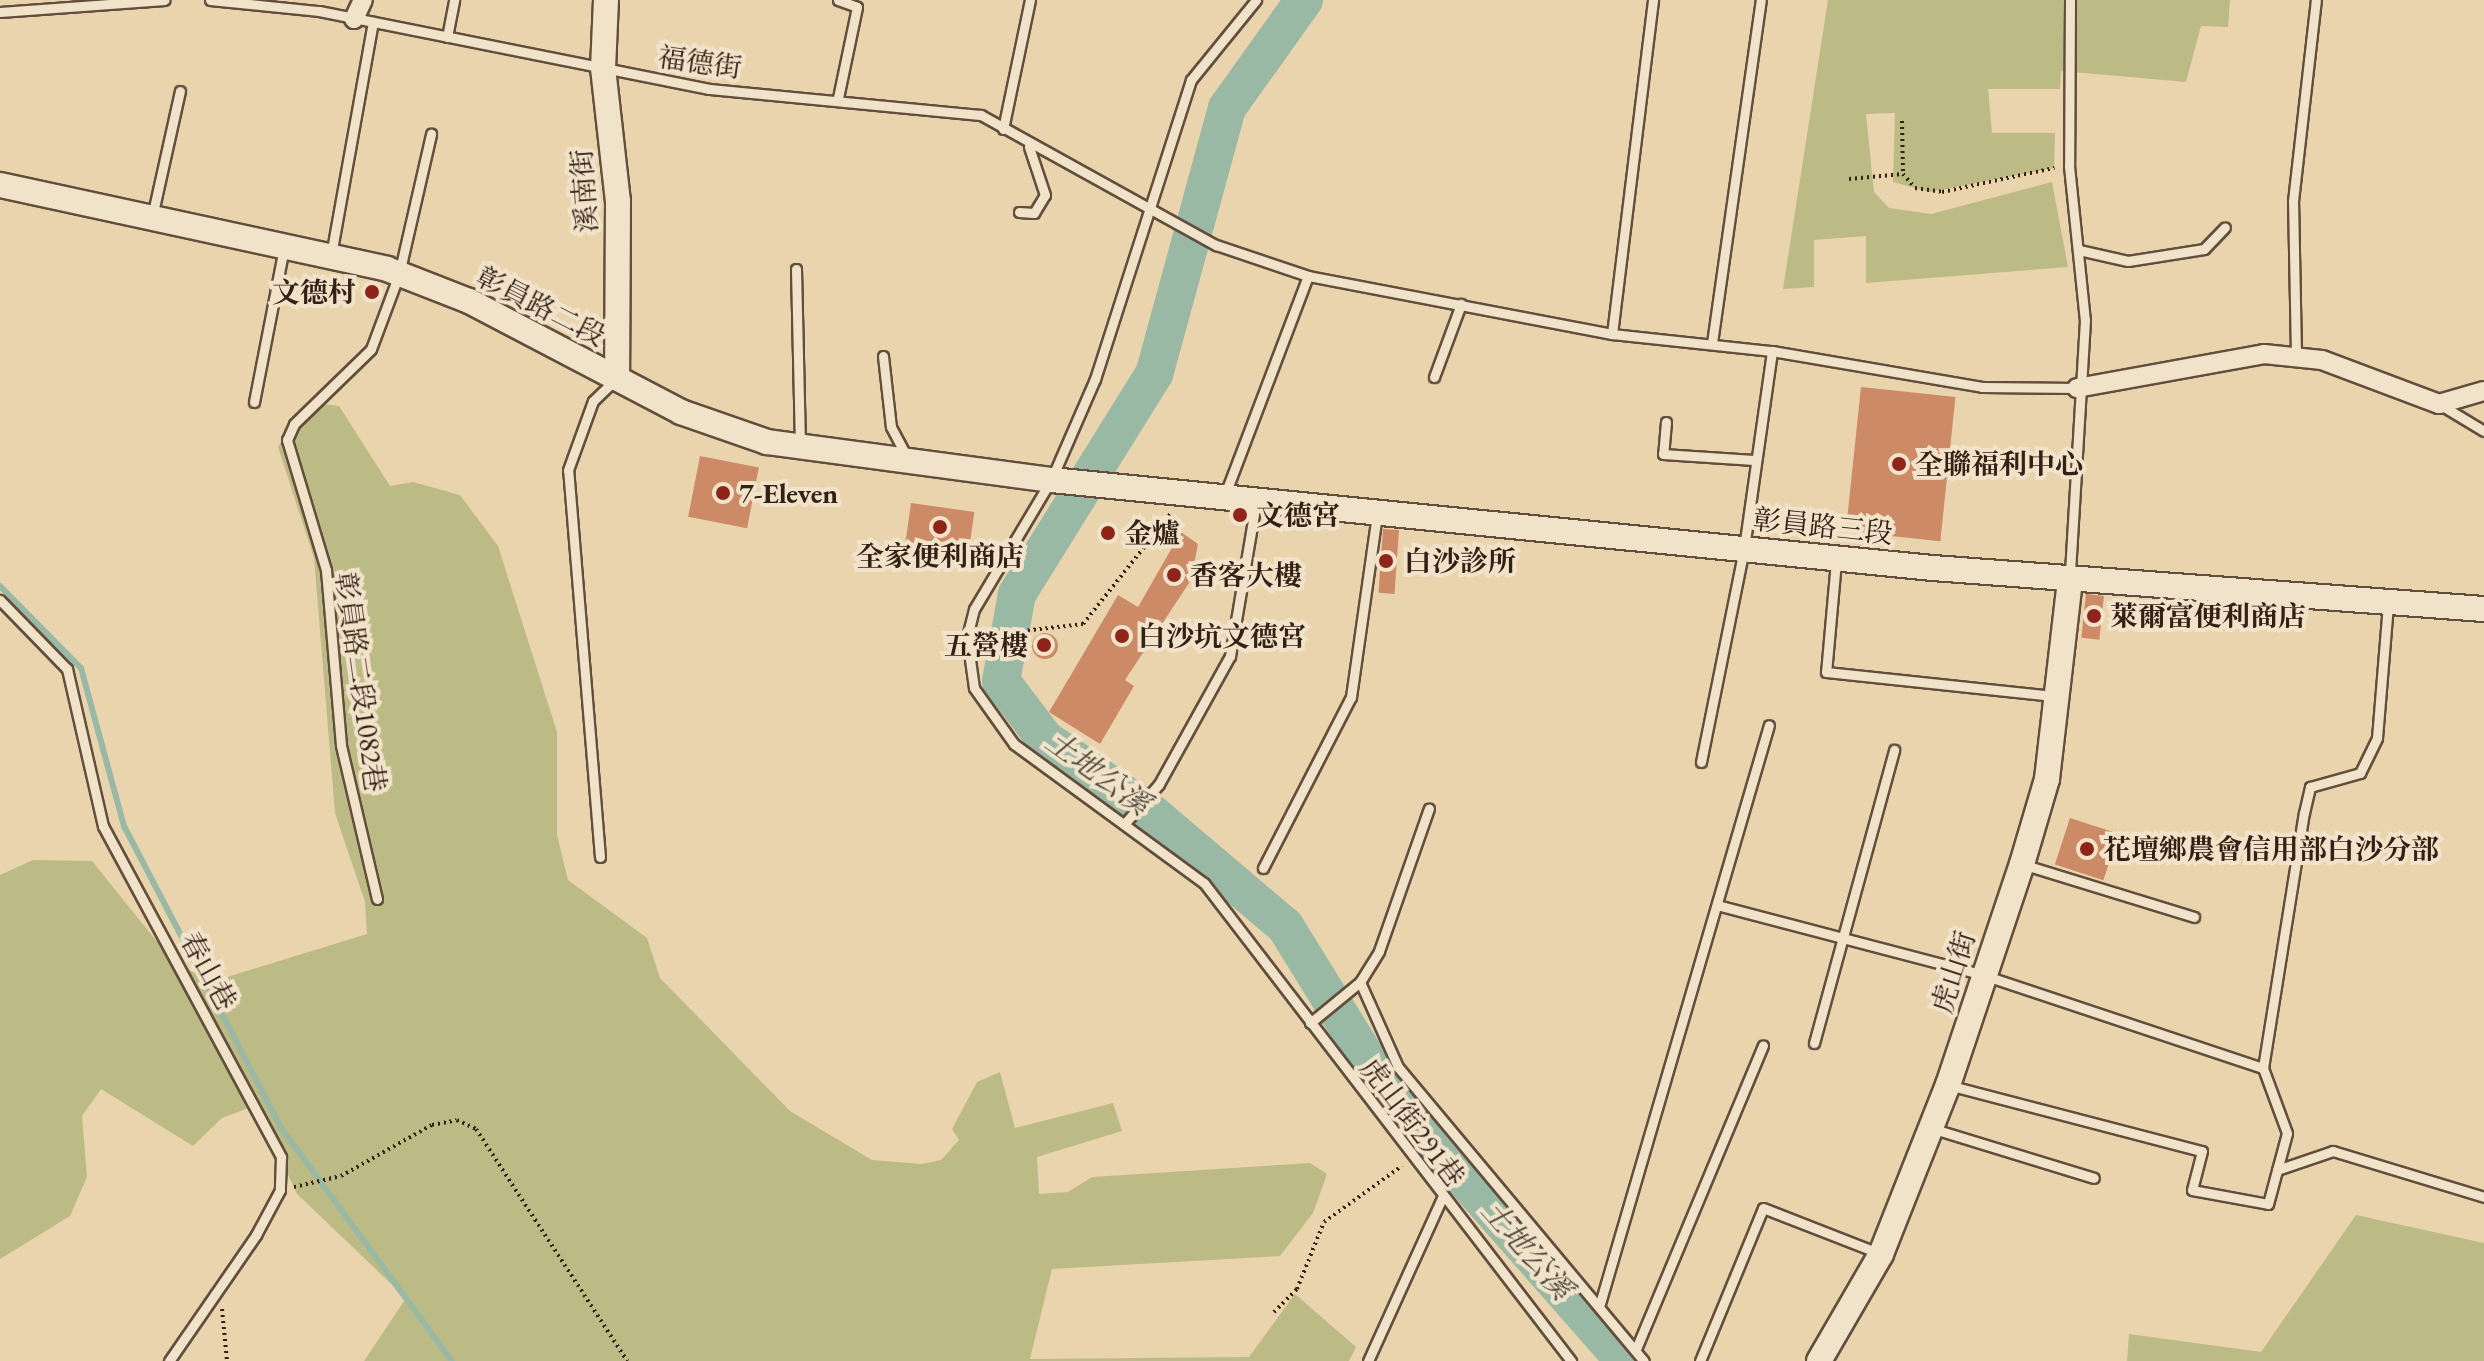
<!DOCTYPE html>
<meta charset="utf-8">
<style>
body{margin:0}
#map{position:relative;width:2484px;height:1361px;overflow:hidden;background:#ead4ae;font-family:"EB Garamond","Noto Serif TC",serif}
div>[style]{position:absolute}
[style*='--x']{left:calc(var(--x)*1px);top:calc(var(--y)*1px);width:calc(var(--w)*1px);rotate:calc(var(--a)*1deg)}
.green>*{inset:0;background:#bdbb85}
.stream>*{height:6px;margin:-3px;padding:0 3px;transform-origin:3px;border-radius:3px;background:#9ab9a4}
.river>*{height:38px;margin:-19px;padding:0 19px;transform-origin:19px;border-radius:19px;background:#9ab9a4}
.building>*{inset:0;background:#cd8a67;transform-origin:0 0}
.round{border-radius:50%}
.path>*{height:4px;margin-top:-2px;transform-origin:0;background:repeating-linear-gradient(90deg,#342116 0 2px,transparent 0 6px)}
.roads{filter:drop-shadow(2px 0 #624e3c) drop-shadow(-2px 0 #624e3c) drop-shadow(0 2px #624e3c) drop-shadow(0 -2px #624e3c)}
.lane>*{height:9px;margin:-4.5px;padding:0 4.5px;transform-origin:4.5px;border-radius:4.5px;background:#f1e3ca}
.street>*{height:18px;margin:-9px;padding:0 9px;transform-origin:9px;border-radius:9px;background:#f1e3ca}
.secondary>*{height:24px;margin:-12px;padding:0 12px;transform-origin:12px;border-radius:12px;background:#f1e3ca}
.dots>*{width:22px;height:22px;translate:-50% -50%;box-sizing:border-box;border:4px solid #f1e3ca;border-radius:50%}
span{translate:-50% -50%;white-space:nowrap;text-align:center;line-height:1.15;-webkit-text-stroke:8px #f1e3ca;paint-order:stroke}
.street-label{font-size:28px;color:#342116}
.poi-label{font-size:28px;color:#342116;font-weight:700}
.right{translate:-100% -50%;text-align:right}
.left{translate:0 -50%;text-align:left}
.water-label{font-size:30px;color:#4e473a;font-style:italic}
</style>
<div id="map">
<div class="green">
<i style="clip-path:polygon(1828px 0,2230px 0,2228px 27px,2201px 26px,2186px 82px,2061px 71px,2060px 89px,1988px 89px,1992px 133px,2055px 133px,2054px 168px,1930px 192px,1893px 182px,1895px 113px,1866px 114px,1874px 192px,1889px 208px,1931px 214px,2052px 182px,2068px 267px,1866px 283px,1866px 236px,1814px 240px,1814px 287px,1783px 289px)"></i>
<i style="clip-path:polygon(316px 403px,339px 406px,390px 486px,413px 482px,460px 495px,498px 546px,557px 732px,557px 835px,568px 880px,647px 938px,660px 978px,790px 1111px,872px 1160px,922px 1164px,941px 1160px,959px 1140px,952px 1129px,977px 1082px,1000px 1072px,1015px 1128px,1113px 1103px,1122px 1131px,1037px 1157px,1039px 1194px,1068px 1192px,1092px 1177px,1310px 1163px,1327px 1174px,1313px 1213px,1280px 1256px,1052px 1269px,1030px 1359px,1249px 1357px,1295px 1294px,1356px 1347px,1349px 1361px,364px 1361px,406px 1298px,297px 1194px,256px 1105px,222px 1118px,193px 1146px,101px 1089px,82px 1116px,87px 1177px,70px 1216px,0 1259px,0 875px,33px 860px,92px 861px,175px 964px,214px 981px,367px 934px,365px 902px,335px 813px,314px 558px,278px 447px,299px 411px)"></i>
<i style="clip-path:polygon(2356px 1215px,2484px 1243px,2484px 1361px,2127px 1361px,2129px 1334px,2261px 1352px)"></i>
</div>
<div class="stream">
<i style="--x:0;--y:586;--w:115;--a:45.4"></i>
<i style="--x:81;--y:668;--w:164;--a:74.8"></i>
<i style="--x:124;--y:826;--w:342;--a:62.5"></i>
<i style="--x:282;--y:1129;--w:288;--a:53.8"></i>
</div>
<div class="river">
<i style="--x:1304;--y:0;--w:133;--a:125.5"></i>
<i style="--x:1227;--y:108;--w:276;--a:105.3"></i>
<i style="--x:1154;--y:374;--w:259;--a:121.9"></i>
<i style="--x:1017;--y:594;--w:88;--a:100.4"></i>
<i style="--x:1001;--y:681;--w:73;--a:52.8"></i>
<i style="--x:1045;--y:739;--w:133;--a:34.9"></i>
<i style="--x:1154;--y:815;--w:172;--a:40.3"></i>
<i style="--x:1285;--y:926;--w:194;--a:58.3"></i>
<i style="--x:1387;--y:1091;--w:359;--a:48.7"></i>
</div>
<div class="building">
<i style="left:1861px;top:387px;width:95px;height:145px;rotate:6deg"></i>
<i style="left:700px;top:456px;width:60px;height:62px;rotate:11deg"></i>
<i style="left:911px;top:503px;width:64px;height:39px;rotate:8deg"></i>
<i style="left:1383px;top:529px;width:16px;height:64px;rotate:4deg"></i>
<i style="clip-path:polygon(1181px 532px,1198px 544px,1191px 580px,1125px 680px,1134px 686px,1100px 744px,1049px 712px,1118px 595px,1138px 607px)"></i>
<i style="left:2086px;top:594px;width:18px;height:44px;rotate:6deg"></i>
<i class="round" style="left:1032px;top:633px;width:26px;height:26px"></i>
<i style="left:2070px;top:818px;width:51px;height:49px;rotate:18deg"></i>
</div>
<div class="path">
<i style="--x:1902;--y:121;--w:53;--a:88.9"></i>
<i style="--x:1903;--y:174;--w:18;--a:49"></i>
<i style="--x:1915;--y:188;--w:27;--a:8"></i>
<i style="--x:1942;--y:192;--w:115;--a:-12.1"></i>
<i style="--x:1849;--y:179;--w:54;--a:-5.3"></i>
<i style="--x:980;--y:636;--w:104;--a:-6.6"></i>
<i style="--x:1083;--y:624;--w:143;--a:-51.5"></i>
<i style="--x:294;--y:1187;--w:48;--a:-13.2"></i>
<i style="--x:341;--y:1176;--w:104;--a:-29.3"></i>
<i style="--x:432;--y:1125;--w:25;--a:-11"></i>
<i style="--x:457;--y:1120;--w:21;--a:25"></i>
<i style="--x:476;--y:1129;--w:277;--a:56.9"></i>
<i style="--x:222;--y:1309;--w:52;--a:84.5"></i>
<i style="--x:1274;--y:1312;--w:33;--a:-45"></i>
<i style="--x:1297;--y:1289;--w:72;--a:-68.1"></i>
<i style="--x:1324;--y:1222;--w:96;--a:-35.7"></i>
</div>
<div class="roads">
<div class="lane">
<i style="--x:210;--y:0;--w:110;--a:5.8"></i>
<i style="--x:319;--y:11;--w:398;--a:11.3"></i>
<i style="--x:709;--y:89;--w:273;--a:5.5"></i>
<i style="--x:981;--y:115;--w:269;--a:29"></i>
<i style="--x:1216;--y:245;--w:97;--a:18.6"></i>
<i style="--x:1308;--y:276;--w:309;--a:10.8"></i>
<i style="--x:1612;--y:334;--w:161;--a:6.1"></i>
<i style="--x:1772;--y:351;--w:213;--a:9.7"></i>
<i style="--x:1982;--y:387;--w:95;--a:0.6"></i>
<i style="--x:838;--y:0;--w:20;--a:20"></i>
<i style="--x:857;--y:7;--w:93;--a:101.8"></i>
<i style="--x:1256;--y:0;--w:103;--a:129.1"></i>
<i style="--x:1191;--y:80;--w:314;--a:107.8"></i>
<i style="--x:1095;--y:379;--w:110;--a:113.5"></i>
<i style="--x:1051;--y:480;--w:150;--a:120.8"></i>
<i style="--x:974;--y:609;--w:30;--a:104"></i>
<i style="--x:967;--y:638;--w:50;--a:82"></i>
<i style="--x:974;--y:688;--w:69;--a:54.5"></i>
<i style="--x:1014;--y:744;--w:235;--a:36.2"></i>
<i style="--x:1204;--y:883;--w:603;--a:52.48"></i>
<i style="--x:2070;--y:0;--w:166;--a:90.3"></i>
<i style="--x:2069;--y:166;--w:155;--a:84.1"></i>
<i style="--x:2085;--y:320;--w:255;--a:93.4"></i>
<i style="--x:0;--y:12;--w:165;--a:-4.2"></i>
<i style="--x:447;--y:37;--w:38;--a:-79"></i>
<i style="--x:1003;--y:129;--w:132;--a:-78.2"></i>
<i style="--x:1019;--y:212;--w:15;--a:4"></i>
<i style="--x:1034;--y:213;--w:21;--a:-59"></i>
<i style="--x:1045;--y:195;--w:51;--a:-108.4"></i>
<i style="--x:152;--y:217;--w:129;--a:-77.5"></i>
<i style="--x:2079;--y:250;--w:50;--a:12.7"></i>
<i style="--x:2128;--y:261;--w:77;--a:-9"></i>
<i style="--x:2204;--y:249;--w:30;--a:-46"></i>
<i style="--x:331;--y:255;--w:237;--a:-79.8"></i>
<i style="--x:796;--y:269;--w:176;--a:88.7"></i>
<i style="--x:1612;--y:334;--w:337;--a:-83"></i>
<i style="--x:1712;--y:343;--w:346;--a:-81.9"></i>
<i style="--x:2296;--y:355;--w:154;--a:-91.1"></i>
<i style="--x:2293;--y:201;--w:202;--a:-83.5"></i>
<i style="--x:883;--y:356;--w:71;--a:83.6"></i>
<i style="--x:891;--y:427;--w:36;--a:62"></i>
<i style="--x:1434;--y:377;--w:78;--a:-69.7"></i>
<i style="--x:254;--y:402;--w:157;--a:-79"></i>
<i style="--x:2439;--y:404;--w:52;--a:31"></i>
<i style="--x:1666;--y:422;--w:32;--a:95"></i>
<i style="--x:1663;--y:454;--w:91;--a:3.8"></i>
<i style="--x:1224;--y:497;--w:236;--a:-69.2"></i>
<i style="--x:1836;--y:561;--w:111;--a:95.1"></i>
<i style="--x:1826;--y:672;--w:229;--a:6"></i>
<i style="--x:0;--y:600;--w:96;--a:45.8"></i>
<i style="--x:67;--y:669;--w:161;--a:77.1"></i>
<i style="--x:103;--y:826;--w:376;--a:61.7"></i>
<i style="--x:281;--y:1157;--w:33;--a:92"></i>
<i style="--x:280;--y:1190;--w:51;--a:118.1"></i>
<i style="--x:256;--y:1235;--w:153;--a:124.6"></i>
<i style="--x:1701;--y:762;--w:218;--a:-78.6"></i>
<i style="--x:1744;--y:548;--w:199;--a:-81.9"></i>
<i style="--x:1126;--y:822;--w:50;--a:-49"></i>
<i style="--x:1159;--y:784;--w:146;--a:-61"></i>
<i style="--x:1230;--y:656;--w:156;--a:-80.4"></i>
<i style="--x:600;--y:857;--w:388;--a:-94.7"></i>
<i style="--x:568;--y:470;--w:73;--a:-70.1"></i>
<i style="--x:593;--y:401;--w:30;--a:-44"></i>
<i style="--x:2022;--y:864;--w:180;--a:17.1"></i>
<i style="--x:1263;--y:868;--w:192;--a:-62.8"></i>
<i style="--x:1351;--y:697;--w:184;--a:-81.9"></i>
<i style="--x:377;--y:899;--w:158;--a:-103.2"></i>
<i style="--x:341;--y:745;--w:176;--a:-94.9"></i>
<i style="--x:326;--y:570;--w:136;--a:-106.7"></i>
<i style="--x:287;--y:440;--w:17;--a:-66"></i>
<i style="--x:294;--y:424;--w:107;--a:-44.2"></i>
<i style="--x:371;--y:349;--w:80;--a:-69.5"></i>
<i style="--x:399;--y:274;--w:144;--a:-77.1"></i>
<i style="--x:1717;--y:905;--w:275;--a:14.7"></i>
<i style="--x:1983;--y:975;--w:295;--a:18.4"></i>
<i style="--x:1360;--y:982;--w:36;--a:-58"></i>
<i style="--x:1379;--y:951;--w:151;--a:-70.7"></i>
<i style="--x:1310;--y:1023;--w:65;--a:-39.4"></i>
<i style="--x:1360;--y:982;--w:93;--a:65.9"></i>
<i style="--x:1398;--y:1067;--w:383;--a:50.1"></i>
<i style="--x:1814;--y:1043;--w:304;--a:-74.7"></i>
<i style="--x:1948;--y:1085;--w:262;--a:14.6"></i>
<i style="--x:2202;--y:1151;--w:40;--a:104.4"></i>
<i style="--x:2192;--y:1190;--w:77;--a:10.4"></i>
<i style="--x:2268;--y:1204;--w:73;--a:-75"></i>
<i style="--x:2287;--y:1133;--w:69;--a:-110.3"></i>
<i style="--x:2263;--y:1068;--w:258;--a:-80.9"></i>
<i style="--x:2304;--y:813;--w:27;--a:-77"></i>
<i style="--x:2310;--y:787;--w:52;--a:-15.6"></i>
<i style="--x:2360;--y:773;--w:39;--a:-64"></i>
<i style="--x:2377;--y:738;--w:134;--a:-85.3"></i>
<i style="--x:1934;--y:1129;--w:167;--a:17"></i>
<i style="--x:2277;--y:1170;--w:59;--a:-18.7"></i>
<i style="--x:2333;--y:1151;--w:158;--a:16.9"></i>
<i style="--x:1599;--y:1307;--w:606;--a:-73.72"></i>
<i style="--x:1636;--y:1349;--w:329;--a:-67.3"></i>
<i style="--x:1368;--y:1361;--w:179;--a:-65.6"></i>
<i style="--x:1700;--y:1361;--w:165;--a:-67.6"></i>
<i style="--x:1763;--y:1208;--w:127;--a:21.3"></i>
</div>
<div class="street">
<i style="--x:354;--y:19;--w:21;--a:-65"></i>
<i style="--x:2077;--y:388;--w:190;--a:-10.3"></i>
<i style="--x:2264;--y:354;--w:58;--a:5.9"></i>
<i style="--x:2322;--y:360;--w:125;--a:20.6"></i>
<i style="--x:2439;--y:404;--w:47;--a:-16.1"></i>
</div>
<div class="secondary">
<i style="--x:606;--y:0;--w:68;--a:92.5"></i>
<i style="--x:603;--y:68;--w:134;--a:83.6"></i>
<i style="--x:618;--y:201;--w:177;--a:90.3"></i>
<i style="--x:0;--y:185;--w:396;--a:12.2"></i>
<i style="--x:387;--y:269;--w:88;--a:21.3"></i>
<i style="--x:469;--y:301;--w:239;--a:27.6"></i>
<i style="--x:681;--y:412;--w:91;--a:19.2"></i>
<i style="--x:767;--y:442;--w:287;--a:7.6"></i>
<i style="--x:1051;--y:480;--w:886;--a:5.7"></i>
<i style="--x:1933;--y:568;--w:553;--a:4.26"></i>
<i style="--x:1819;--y:1361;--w:124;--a:-59.9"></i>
<i style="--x:1881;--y:1254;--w:182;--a:-68.4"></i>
<i style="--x:1948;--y:1085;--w:233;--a:-71.5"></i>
<i style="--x:2022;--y:864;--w:89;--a:-73.6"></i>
<i style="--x:2047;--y:779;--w:201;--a:-83.4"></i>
</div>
</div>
<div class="dots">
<i style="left:372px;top:292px;background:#8f2418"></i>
<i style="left:1899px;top:464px;background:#8f2418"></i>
<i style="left:723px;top:493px;background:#8f2418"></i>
<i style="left:1240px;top:515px;background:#8f2418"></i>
<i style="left:940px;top:527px;background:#8f2418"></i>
<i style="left:1108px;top:533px;background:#8f2418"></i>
<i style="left:1386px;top:561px;background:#8f2418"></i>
<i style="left:1174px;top:575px;background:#8f2418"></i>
<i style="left:2094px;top:616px;background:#8f2418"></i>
<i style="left:1122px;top:636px;background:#8f2418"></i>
<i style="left:1044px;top:645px;background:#8f2418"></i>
<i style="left:2087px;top:849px;background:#8f2418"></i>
</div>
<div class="street-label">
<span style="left:700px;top:62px;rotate:8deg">福德街</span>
<span style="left:584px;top:191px;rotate:-94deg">溪南街</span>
<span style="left:541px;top:306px;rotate:27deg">彰員路二段</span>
<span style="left:1823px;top:526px;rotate:6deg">彰員路三段</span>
<span style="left:361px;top:682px;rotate:82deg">彰員路二段1082巷</span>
<span style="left:209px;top:971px;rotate:61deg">春山巷</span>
<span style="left:1953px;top:972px;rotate:-72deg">虎山街</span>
<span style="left:1413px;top:1122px;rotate:53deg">虎山街291巷</span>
</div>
<div class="poi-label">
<span class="right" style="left:356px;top:292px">文德村</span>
<span class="left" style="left:1915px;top:464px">全聯福利中心</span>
<span class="left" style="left:739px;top:493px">7-Eleven</span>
<span class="left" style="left:1256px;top:515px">文德宮</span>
<span class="left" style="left:1124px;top:533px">金爐</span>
<span style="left:940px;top:556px">全家便利商店</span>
<span class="left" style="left:1404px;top:561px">白沙診所</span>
<span class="left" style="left:1190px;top:575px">香客大樓</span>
<span class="left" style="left:2110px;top:616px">萊爾富便利商店</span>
<span class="left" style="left:1138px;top:636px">白沙坑文德宮</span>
<span class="right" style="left:1028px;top:645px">五營樓</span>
<span class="left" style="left:2103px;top:849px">花壇鄉農會信用部白沙分部</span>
</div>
<div class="water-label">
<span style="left:1098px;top:773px;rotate:36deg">土地公溪</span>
<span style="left:1527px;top:1250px;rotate:49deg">土地公溪</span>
</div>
</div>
